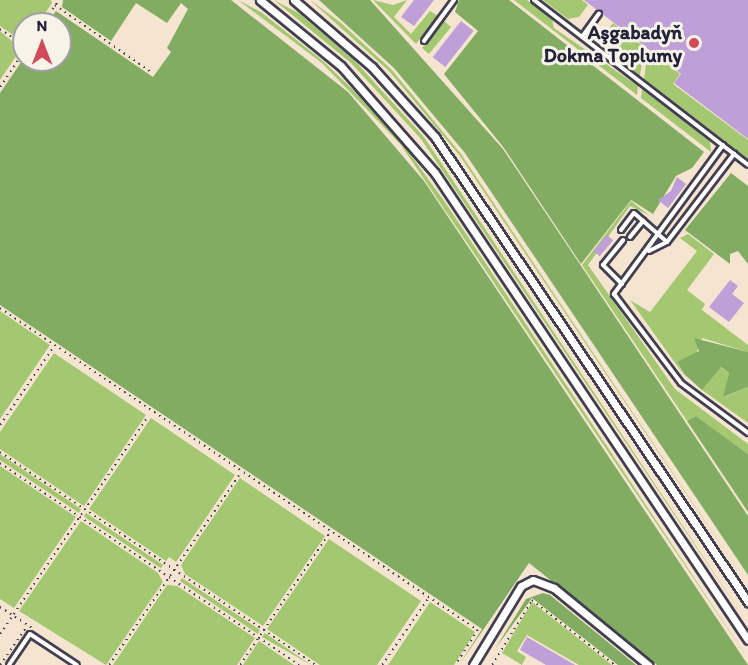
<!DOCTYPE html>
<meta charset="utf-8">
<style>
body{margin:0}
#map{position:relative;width:748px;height:665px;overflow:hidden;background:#f5e5d0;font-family:Itim,sans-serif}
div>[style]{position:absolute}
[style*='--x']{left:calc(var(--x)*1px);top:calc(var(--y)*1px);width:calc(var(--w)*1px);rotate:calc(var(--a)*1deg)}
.green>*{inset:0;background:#a4c771;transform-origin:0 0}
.forest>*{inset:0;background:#83ac63}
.building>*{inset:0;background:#be9fd8;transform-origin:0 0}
.path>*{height:1.5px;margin-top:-0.75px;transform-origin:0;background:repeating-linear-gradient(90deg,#423f51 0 1.5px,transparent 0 6px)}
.roads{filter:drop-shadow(2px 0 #423f51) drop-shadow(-2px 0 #423f51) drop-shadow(0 2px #423f51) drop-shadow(0 -2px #423f51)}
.lane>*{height:4px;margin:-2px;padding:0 2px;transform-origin:2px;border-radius:2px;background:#fff}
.street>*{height:7px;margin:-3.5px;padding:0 3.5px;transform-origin:3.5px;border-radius:3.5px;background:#fff}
.dots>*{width:16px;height:16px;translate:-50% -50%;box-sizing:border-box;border:3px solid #f7f3e8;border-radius:50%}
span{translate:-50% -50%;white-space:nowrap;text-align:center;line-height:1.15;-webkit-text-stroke:6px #f7f3e8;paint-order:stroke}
.poi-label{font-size:20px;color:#22223b;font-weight:700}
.right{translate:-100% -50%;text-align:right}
.north{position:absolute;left:12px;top:12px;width:60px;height:60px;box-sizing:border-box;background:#f7f3e8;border:2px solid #a29fa3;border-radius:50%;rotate:0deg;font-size:16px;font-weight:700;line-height:24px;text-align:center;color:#22223b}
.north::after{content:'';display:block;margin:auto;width:21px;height:27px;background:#d1495b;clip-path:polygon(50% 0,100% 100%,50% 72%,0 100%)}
</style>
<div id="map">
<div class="green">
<i style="clip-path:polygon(0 0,51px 0,52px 3px,38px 24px,24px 24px,23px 42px,0 26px)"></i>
<i style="clip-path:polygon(238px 0,261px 12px,323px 61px,368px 104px,403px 144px,447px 205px,748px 659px,401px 145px,322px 63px)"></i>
<i style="clip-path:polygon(274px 0,300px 14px,354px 60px,424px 137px,748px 624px,421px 139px,351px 63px)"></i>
<i style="clip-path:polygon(310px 0,340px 22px,392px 70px,461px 154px,748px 586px,460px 156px,390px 72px)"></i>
<i style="clip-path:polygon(373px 0,393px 5px,407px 0,394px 17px,411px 34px,430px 11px,438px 16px,416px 44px)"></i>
<i style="clip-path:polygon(514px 0,527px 0,552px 19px,554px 28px,638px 86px,637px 95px)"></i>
<i style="clip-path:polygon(543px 0,582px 0,588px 5px,579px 17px,568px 19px)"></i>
<i style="clip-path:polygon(443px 20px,451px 27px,429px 54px,422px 48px)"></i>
<i style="clip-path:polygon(613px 23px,644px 47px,640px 76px,604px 47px,604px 35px)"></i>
<i style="clip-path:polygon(0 31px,21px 49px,0 80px)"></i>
<i style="clip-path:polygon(648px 50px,680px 74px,673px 84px,748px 140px,748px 159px,644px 79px)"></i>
<i style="clip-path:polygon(642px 89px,710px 141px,711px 152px,641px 98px)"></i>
<i style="clip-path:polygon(631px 201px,649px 215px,630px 206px,588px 265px,675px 389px,748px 444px,748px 454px,696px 416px,687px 421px,582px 265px)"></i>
<i style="clip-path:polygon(688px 234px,714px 254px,687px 290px,705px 304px,702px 310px,748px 345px,748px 352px,702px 338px,696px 354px,677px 362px,683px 374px,630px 300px,650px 312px,697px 251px,680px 238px)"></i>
<i style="clip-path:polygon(0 311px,50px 345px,0 419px)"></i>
<i style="clip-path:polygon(54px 353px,146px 415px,84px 506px,0 449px,0 432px)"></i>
<i style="clip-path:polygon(720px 367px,729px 373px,724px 397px,748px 387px,748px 423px,702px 390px)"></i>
<i style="clip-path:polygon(151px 418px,235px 475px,176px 562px,169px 557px,166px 561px,89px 509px)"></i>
<i style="clip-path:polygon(0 454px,81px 509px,79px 513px,0 460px)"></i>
<i style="clip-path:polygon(0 466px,76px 517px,14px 608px,0 599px)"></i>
<i style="clip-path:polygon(240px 478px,325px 536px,263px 626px,185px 574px,181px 565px)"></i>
<i style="left:86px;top:513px;width:93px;height:4px;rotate:34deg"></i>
<i style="clip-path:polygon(81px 521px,158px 573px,163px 582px,106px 665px,19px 611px)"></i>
<i style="clip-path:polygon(329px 539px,421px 601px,377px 665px,320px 665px,267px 629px)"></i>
<i style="clip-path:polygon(182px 578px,260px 630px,258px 634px,180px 581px)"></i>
<i style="clip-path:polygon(167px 585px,177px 586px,255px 638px,237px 665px,113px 665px)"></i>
<i style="clip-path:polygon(430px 602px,475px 632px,454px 665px,388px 665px)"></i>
<i style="clip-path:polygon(532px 602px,612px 665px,579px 665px,527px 635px,517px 651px,526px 657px,522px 665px,502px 653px)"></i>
<i style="clip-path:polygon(265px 633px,311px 665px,262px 637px)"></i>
<i style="clip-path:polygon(259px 641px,294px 665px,243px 665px)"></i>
</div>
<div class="forest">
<i style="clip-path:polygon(63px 0,231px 0,348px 92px,424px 181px,748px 665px,657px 665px,529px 563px,459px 665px,482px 629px,0 305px,0 93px,24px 58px,60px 60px,60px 24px,47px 24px,56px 11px,153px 77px,171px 52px,167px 48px,188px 9px,181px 3px,167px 23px,136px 3px,111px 41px,62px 7px)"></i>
<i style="clip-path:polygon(319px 0,370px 0,503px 149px,748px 516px,748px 575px,465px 153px,394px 68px)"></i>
<i style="clip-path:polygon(459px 0,509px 0,704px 152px,692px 168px,676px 176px,653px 214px,631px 200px,581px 264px,504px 148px,444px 74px,478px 31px,455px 12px)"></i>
<i style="clip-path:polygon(731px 173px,748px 186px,748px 264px,738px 251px,730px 254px,730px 264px,685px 230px)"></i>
<i style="clip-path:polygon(694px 338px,748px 352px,748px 387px,723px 397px,729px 373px,721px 367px,702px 390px,684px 374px,677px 362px,699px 351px)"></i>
<i style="clip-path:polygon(696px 416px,748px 454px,748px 512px,687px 421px)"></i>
<i style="clip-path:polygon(543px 593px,550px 595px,636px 665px,618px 665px,532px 598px,495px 649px,526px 599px)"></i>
</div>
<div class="building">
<i style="clip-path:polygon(414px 0,434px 0,414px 26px,401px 17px)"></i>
<i style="clip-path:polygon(584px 0,748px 0,748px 139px,674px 83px,681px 74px)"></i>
<i style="left:461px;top:21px;width:16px;height:46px;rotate:38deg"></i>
<i style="clip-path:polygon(677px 177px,686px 184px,668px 208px,658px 200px,671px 191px)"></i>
<i style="left:607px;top:235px;width:8px;height:21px;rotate:40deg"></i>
<i style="clip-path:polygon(730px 280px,738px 286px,732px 294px,744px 303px,729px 322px,709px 307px)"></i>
<i style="clip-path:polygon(527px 637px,575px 665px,546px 665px,520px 650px)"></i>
</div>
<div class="path">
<i style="--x:55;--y:5;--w:117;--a:34.9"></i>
<i style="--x:42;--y:24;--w:29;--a:-55"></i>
<i style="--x:0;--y:29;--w:29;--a:34"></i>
<i style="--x:0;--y:87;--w:43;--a:-56.3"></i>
<i style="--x:0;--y:308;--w:576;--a:33.97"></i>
<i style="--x:478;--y:630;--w:41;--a:122.2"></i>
<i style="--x:0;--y:425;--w:96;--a:-55.6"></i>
<i style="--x:0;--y:452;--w:381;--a:34"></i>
<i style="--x:0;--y:463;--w:361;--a:34"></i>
<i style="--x:0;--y:607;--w:38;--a:33"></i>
<i style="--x:0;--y:634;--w:263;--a:-55.8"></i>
<i style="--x:0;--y:665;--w:47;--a:-55.3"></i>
<i style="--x:109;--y:665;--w:234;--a:-55.6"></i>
<i style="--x:240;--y:665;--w:161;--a:-55.9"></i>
<i style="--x:382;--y:665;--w:83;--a:-55.3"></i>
<i style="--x:492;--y:665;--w:76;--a:-58.4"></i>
<i style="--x:532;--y:600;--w:105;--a:38.1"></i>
</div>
<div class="roads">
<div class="lane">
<i style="--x:534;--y:0;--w:270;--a:37.6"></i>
<i style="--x:582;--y:37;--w:29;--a:-54"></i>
<i style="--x:424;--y:41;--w:51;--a:-53.8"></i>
<i style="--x:723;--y:145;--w:185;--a:126.2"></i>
<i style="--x:614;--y:294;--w:111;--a:53"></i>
<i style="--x:681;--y:383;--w:84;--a:36.7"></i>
<i style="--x:621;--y:230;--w:21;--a:-53"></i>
<i style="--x:634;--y:213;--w:44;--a:41.3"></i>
<i style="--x:630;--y:237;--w:21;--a:-51"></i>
<i style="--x:649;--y:251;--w:20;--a:-27"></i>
<i style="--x:667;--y:242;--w:111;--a:-52.7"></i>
<i style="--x:622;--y:284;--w:27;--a:-135"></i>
<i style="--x:603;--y:265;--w:32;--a:-51"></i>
<i style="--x:9;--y:665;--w:37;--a:-56"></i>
<i style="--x:30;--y:634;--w:56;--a:33.4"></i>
</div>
<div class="street">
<i style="--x:260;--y:0;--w:104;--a:39.2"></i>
<i style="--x:341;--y:66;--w:142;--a:48.7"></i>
<i style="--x:435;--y:173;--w:562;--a:56.17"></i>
<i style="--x:294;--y:0;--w:103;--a:40.7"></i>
<i style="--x:372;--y:67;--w:94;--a:48"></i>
<i style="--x:435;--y:137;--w:561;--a:56.05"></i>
<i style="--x:473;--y:665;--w:92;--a:-58.7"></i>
<i style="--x:521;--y:586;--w:13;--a:-27"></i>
<i style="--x:533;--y:580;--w:22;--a:21"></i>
<i style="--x:554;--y:588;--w:122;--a:39.3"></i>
</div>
</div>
<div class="dots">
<i style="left:694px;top:43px;background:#d1495b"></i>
</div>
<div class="poi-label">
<span class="right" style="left:682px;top:44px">Aşgabadyň<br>Dokma Toplumy</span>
</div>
<div class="north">N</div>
</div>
